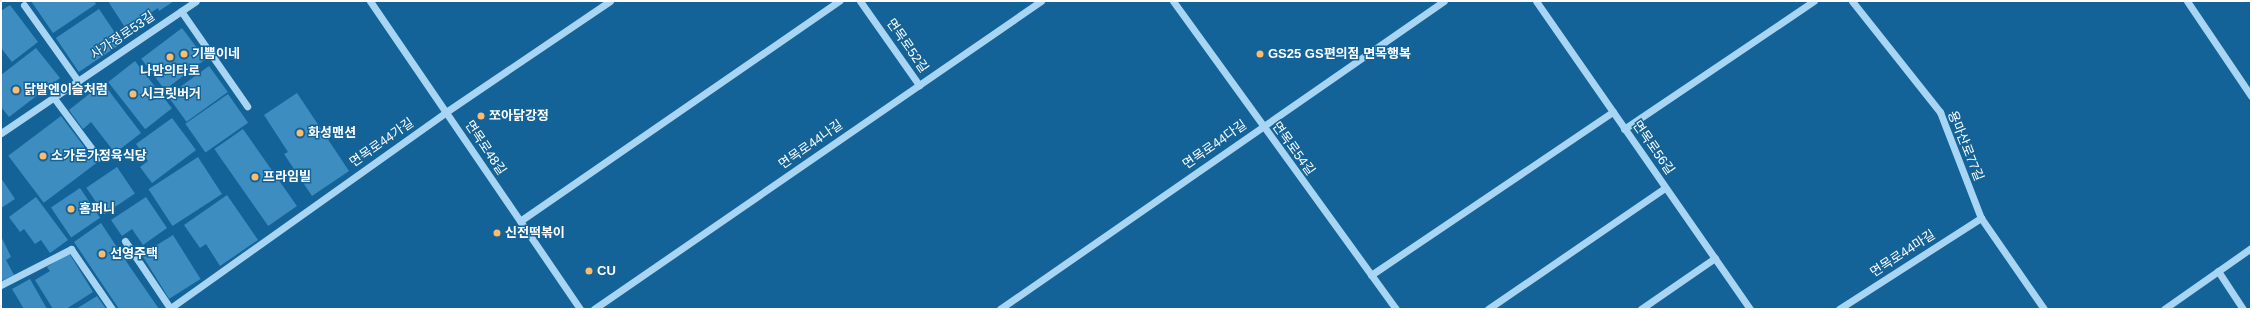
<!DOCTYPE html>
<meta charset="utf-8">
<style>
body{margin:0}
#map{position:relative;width:2252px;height:310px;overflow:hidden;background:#146398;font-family:Arial,"Noto Sans KR",sans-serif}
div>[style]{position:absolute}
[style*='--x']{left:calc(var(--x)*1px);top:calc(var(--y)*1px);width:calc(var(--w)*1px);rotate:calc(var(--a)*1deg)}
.building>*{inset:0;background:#3d8dc0;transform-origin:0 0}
.minor>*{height:7px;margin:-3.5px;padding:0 3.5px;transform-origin:3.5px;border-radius:3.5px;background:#a7d5f3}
.dots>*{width:11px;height:11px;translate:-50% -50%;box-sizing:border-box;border:2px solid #146398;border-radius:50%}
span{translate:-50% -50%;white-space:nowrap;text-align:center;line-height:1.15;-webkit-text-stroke:3px #146398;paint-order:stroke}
.street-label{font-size:13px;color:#fff}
.poi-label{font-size:13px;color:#fff;font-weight:700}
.left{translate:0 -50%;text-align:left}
.frame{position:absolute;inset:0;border:2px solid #fff;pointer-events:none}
</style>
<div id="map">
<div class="building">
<i style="clip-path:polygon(31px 1px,94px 1px,96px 4px,53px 33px)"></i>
<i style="clip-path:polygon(108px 1px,174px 1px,159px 11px,158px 8px,126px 29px)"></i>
<i style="clip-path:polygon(10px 5px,38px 42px,12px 62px,1px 48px,1px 11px)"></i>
<i style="left:99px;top:9px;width:41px;height:52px;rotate:56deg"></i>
<i style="left:182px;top:28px;width:39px;height:51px;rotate:53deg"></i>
<i style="clip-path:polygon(36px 48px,60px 78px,9px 117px,1px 107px,1px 75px)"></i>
<i style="left:135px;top:61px;width:60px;height:34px;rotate:52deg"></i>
<i style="left:209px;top:66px;width:32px;height:51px;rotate:54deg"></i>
<i style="clip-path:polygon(103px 83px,141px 133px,115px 153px,91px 122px,83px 129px,69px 110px)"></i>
<i style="clip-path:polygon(297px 93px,349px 171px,312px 196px,284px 154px,288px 152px,264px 115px)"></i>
<i style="left:228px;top:94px;width:35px;height:52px;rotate:55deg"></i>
<i style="left:61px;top:116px;width:59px;height:66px;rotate:53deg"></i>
<i style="clip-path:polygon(172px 118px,196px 150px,152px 183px,140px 167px,148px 161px,136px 144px)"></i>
<i style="left:243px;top:129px;width:94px;height:35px;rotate:55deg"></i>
<i style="left:198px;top:157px;width:44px;height:59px;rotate:57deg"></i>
<i style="left:117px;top:167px;width:32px;height:37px;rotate:56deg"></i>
<i style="clip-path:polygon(1px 178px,15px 199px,1px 208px)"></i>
<i style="left:80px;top:188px;width:36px;height:35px;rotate:56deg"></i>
<i style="clip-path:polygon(227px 195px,258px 240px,220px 266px,206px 244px,200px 248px,184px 225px)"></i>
<i style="clip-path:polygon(36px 197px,68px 240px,50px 253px,41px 240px,35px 244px,24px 229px,20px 232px,9px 217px)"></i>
<i style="clip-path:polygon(146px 197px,167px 228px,143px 245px,132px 229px,122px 236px,111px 220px)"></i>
<i style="clip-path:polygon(101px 223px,130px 267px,159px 309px,119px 309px,74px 242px)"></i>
<i style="left:173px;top:235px;width:52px;height:37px;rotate:58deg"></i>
<i style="clip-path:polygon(1px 236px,11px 257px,6px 260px,14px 275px,1px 281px)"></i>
<i style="clip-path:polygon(69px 253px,93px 292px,66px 309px,53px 309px,35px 280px,50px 271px,47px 267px)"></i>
<i style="clip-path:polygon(30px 279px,47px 309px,24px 309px,12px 289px)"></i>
<i style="clip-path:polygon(97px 296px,106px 309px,76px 309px)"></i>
</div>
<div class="minor">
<i style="--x:370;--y:1;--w:373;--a:55.7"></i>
<i style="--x:860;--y:1;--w:103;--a:54.9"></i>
<i style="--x:1173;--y:1;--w:380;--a:54.1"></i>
<i style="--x:1536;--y:1;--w:375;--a:55.2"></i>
<i style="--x:1852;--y:1;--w:142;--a:51.6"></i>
<i style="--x:1940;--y:112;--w:114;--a:68.9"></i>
<i style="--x:1981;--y:218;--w:111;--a:55.3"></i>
<i style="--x:2187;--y:1;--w:115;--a:56"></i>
<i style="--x:24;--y:5;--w:93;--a:54.6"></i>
<i style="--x:181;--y:11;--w:116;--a:55.2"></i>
<i style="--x:54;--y:98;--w:74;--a:53.3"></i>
<i style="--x:1624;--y:129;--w:229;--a:-34"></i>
<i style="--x:1;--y:133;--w:235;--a:-34.1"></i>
<i style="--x:520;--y:221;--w:388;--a:-34.6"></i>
<i style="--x:125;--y:241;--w:81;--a:56.1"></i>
<i style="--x:2218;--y:271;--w:45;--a:56.7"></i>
<i style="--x:1371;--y:275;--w:292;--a:-34"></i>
<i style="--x:1;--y:285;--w:79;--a:-27.2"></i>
<i style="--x:71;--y:249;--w:73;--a:55.7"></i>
<i style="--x:169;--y:309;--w:340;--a:-35.4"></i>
<i style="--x:446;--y:112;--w:198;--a:-34.1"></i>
<i style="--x:594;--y:309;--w:543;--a:-34.57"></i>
<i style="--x:1000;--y:309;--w:540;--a:-34.75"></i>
<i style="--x:1488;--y:309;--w:214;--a:-34.4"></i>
<i style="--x:1641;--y:309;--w:90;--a:-34.6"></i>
<i style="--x:1839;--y:309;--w:169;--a:-32.7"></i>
<i style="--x:2164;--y:309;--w:106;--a:-35"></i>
</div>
<div class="dots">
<i style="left:184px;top:54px;background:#ffbb69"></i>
<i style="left:1260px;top:54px;background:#ffbb69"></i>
<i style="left:170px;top:57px;background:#ffbb69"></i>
<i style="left:16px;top:90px;background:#ffbb69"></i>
<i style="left:133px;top:94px;background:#ffbb69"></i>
<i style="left:481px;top:116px;background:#ffbb69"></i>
<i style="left:300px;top:133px;background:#ffbb69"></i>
<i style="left:43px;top:156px;background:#ffbb69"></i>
<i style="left:255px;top:177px;background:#ffbb69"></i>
<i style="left:71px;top:209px;background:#ffbb69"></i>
<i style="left:497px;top:233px;background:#ffbb69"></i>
<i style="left:102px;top:254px;background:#ffbb69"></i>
<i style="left:589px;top:271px;background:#ffbb69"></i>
</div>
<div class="street-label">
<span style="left:123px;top:36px;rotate:-34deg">사가정로53길</span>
<span style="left:907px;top:46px;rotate:55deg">면목로52길</span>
<span style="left:382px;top:143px;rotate:-35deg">면목로44가길</span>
<span style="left:811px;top:145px;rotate:-35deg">면목로44나길</span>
<span style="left:1215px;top:145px;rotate:-35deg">면목로44다길</span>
<span style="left:1965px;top:146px;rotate:68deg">용마산로77길</span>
<span style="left:485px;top:148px;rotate:56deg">면목로48길</span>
<span style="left:1653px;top:148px;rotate:55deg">면목로56길</span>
<span style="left:1293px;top:149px;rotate:54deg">면목로54길</span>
<span style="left:1903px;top:254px;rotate:-33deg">면목로44마길</span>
</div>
<div class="poi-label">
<span class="left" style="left:192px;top:54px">기쁨이네</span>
<span class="left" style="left:1268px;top:54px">GS25 GS편의점 면목행복</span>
<span style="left:170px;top:71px">나만의타로</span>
<span class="left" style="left:24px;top:90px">닭발엔이슬처럼</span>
<span class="left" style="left:141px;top:94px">시크릿버거</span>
<span class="left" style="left:489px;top:116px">쪼아닭강정</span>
<span class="left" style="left:308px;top:133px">화성맨션</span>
<span class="left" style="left:51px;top:156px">소가돈가정육식당</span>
<span class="left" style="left:263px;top:177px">프라임빌</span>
<span class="left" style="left:79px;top:209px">홈퍼니</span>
<span class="left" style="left:505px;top:233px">신전떡볶이</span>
<span class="left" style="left:110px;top:254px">선영주택</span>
<span class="left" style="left:597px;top:271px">CU</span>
</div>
<div class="frame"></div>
</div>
